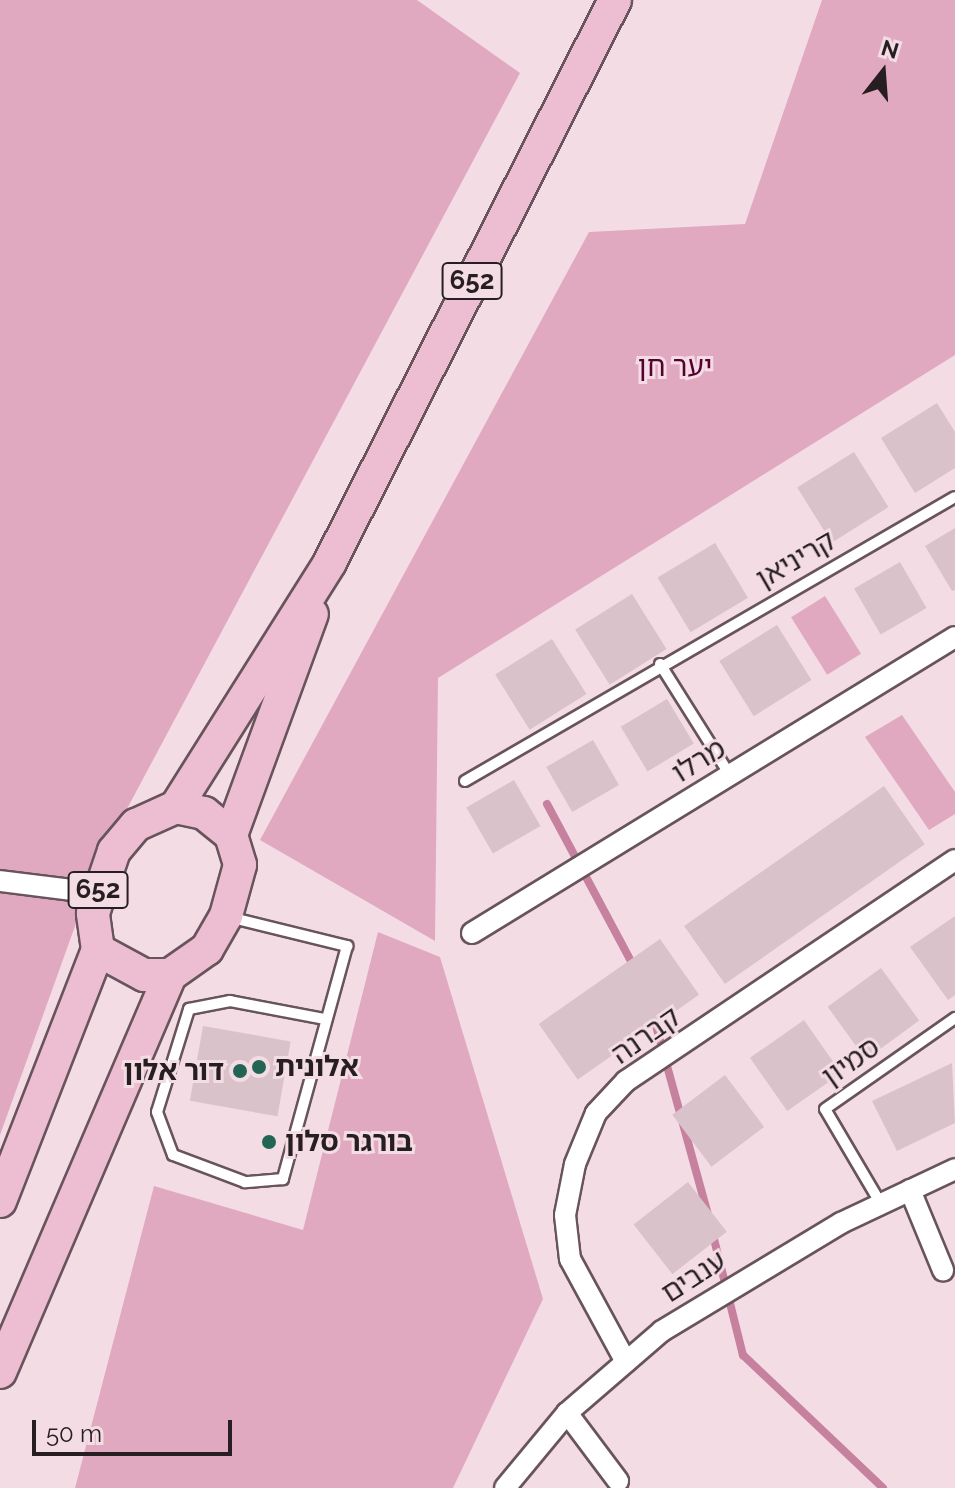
<!DOCTYPE html>
<meta charset="utf-8">
<style>
body{margin:0}
#map{position:relative;width:955px;height:1488px;overflow:hidden;background:#f4dce5;font-family:Raleway,"Noto Sans Hebrew",sans-serif}
div>[style]{position:absolute}
[style*='--x']{left:calc(var(--x)*1px);top:calc(var(--y)*1px);width:calc(var(--w)*1px);rotate:calc(var(--a)*1deg)}
.green>*{inset:0;background:#e1a9bf;transform-origin:0 0}
.stream>*{height:8px;margin:-4px;padding:0 4px;transform-origin:4px;border-radius:4px;background:#c5819d}
.building>*{inset:0;background:#dac2cb;transform-origin:0 0}
.roads{filter:drop-shadow(2px 0 #68545b) drop-shadow(-2px 0 #68545b) drop-shadow(0 2px #68545b) drop-shadow(0 -2px #68545b)}
.service>*{height:10px;margin:-5px;padding:0 5px;transform-origin:5px;border-radius:5px;background:#fff}
.minor>*{height:20px;margin:-10px;padding:0 10px;transform-origin:10px;border-radius:10px;background:#fff}
.primary>*{height:32px;margin:-16px;padding:0 16px;transform-origin:16px;border-radius:16px;background:#edbed1}
.dots>*{width:22px;height:22px;translate:-50% -50%;box-sizing:border-box;border:4px solid #f4dce5;border-radius:50%}
span{translate:-50% -50%;white-space:nowrap;text-align:center;line-height:1.15;-webkit-text-stroke:6px #f4dce5;paint-order:stroke}
.shield-label span{padding:2px 6px;background:#f4dce5;border:2px solid;border-radius:6px;-webkit-text-stroke-width:0}
.shield-label{font-size:26px;color:#261e21;font-weight:700}
.park-label{font-size:28px;color:#540030}
.street-label{font-size:28px;color:#261e21}
.poi-label{font-size:28px;color:#261e21;font-weight:700}
.left{translate:0 -50%;text-align:left}
.right{translate:-100% -50%;text-align:right}
.north{position:absolute;left:843px;top:32px;width:80px;height:80px;-webkit-text-stroke:6px #f4dce5;paint-order:stroke;rotate:17deg;font-size:22px;font-weight:700;line-height:32px;text-align:center;color:#261e21}
.north::after{content:'';display:block;margin:auto;width:28px;height:36px;background:#261e21;clip-path:polygon(50% 0,100% 100%,50% 72%,0 100%)}
.scale{position:absolute;left:32px;top:1420px;width:200px;height:36px;box-sizing:border-box;border:4px solid #261e21;border-top:0;padding-left:10px;font-size:24px;line-height:28px;white-space:nowrap;color:#261e21;-webkit-text-stroke:6px #f4dce5;paint-order:stroke}
</style>
<div id="map">
<div class="green">
<i style="clip-path:polygon(0 0,417px 0,520px 73px,97px 865px,0 1135px)"></i>
<i style="clip-path:polygon(822px 0,955px 0,955px 355px,438px 678px,435px 941px,260px 840px,589px 232px,745px 224px)"></i>
<i style="left:825px;top:596px;width:68px;height:40px;rotate:58deg"></i>
<i style="clip-path:polygon(902px 715px,955px 792px,955px 814px,929px 830px,865px 737px)"></i>
<i style="clip-path:polygon(378px 932px,440px 957px,543px 1299px,453px 1488px,75px 1488px,154px 1186px,303px 1230px)"></i>
</div>
<div class="stream">
<i style="--x:547;--y:804;--w:187;--a:61.9"></i>
<i style="--x:653;--y:1015;--w:206;--a:74.6"></i>
<i style="--x:712;--y:1231;--w:128;--a:76"></i>
<i style="--x:743;--y:1355;--w:193;--a:43.5"></i>
</div>
<div class="building">
<i style="clip-path:polygon(937px 403px,955px 432px,955px 468px,915px 493px,881px 438px)"></i>
<i style="left:854px;top:452px;width:65px;height:67px;rotate:58deg"></i>
<i style="clip-path:polygon(955px 528px,955px 590px,952px 591px,925px 546px)"></i>
<i style="left:715px;top:543px;width:64px;height:67px;rotate:59deg"></i>
<i style="left:900px;top:562px;width:53px;height:53px;rotate:60deg"></i>
<i style="left:632px;top:594px;width:65px;height:67px;rotate:58deg"></i>
<i style="left:777px;top:625px;width:65px;height:68px;rotate:58deg"></i>
<i style="left:552px;top:639px;width:65px;height:67px;rotate:58deg"></i>
<i style="left:667px;top:699px;width:52px;height:54px;rotate:59deg"></i>
<i style="left:593px;top:740px;width:52px;height:54px;rotate:60deg"></i>
<i style="left:514px;top:780px;width:53px;height:55px;rotate:60deg"></i>
<i style="left:884px;top:786px;width:71px;height:244px;rotate:55deg"></i>
<i style="clip-path:polygon(955px 916px,955px 995px,948px 1000px,910px 947px)"></i>
<i style="left:660px;top:939px;width:68px;height:148px;rotate:55deg"></i>
<i style="left:881px;top:968px;width:65px;height:66px;rotate:54deg"></i>
<i style="left:804px;top:1020px;width:65px;height:66px;rotate:55deg"></i>
<i style="left:203px;top:1026px;width:89px;height:76px;rotate:10deg"></i>
<i style="clip-path:polygon(952px 1063px,955px 1123px,897px 1151px,872px 1101px)"></i>
<i style="left:725px;top:1075px;width:65px;height:66px;rotate:53deg"></i>
<i style="left:688px;top:1182px;width:63px;height:69px;rotate:52deg"></i>
</div>
<div class="roads">
<div class="service">
<i style="--x:660;--y:664;--w:131;--a:57.8"></i>
<i style="--x:465;--y:781;--w:566;--a:-30.1"></i>
<i style="--x:229;--y:917;--w:122;--a:13.8"></i>
<i style="--x:347;--y:946;--w:242;--a:105.4"></i>
<i style="--x:283;--y:1179;--w:38;--a:175"></i>
<i style="--x:245;--y:1182;--w:77;--a:-159.4"></i>
<i style="--x:173;--y:1155;--w:46;--a:-110.4"></i>
<i style="--x:157;--y:1112;--w:108;--a:-72.7"></i>
<i style="--x:189;--y:1009;--w:42;--a:-11"></i>
<i style="--x:230;--y:1001;--w:96;--a:10.8"></i>
<i style="--x:881;--y:1204;--w:110;--a:-120.5"></i>
<i style="--x:825;--y:1109;--w:159;--a:-35"></i>
</div>
<div class="minor">
<i style="--x:0;--y:881;--w:97;--a:7.1"></i>
<i style="--x:472;--y:933;--w:566;--a:-31.5"></i>
<i style="--x:910;--y:1190;--w:87;--a:67.6"></i>
<i style="--x:626;--y:1362;--w:117;--a:-118.5"></i>
<i style="--x:570;--y:1259;--w:44;--a:-96.5"></i>
<i style="--x:565;--y:1215;--w:52;--a:-78.9"></i>
<i style="--x:575;--y:1164;--w:55;--a:-67.6"></i>
<i style="--x:596;--y:1113;--w:44;--a:-46.8"></i>
<i style="--x:626;--y:1081;--w:396;--a:-33.9"></i>
<i style="--x:567;--y:1413;--w:85;--a:53.1"></i>
<i style="--x:505;--y:1488;--w:97;--a:-50.4"></i>
<i style="--x:567;--y:1413;--w:125;--a:-40.8"></i>
<i style="--x:662;--y:1331;--w:209;--a:-31.1"></i>
<i style="--x:841;--y:1223;--w:126;--a:-25.3"></i>
</div>
<div class="primary">
<i style="--x:176;--y:807;--w:289;--a:-57.8"></i>
<i style="--x:330;--y:562;--w:630;--a:-63.11"></i>
<i style="--x:176;--y:807;--w:29;--a:12"></i>
<i style="--x:204;--y:813;--w:35;--a:39"></i>
<i style="--x:231;--y:835;--w:31;--a:73"></i>
<i style="--x:240;--y:865;--w:53;--a:105.4"></i>
<i style="--x:226;--y:916;--w:38;--a:120"></i>
<i style="--x:207;--y:949;--w:45;--a:144.9"></i>
<i style="--x:170;--y:975;--w:26;--a:180"></i>
<i style="--x:144;--y:975;--w:52;--a:-151.5"></i>
<i style="--x:98;--y:950;--w:37;--a:-98"></i>
<i style="--x:93;--y:913;--w:65;--a:-71.3"></i>
<i style="--x:114;--y:851;--w:34;--a:-50"></i>
<i style="--x:136;--y:825;--w:44;--a:-24.2"></i>
<i style="--x:231;--y:835;--w:235;--a:-69.9"></i>
<i style="--x:0;--y:1201;--w:269;--a:-68.7"></i>
<i style="--x:0;--y:1372;--w:432;--a:-66.8"></i>
</div>
</div>
<div class="dots">
<i style="left:259px;top:1067px;background:#236555"></i>
<i style="left:240px;top:1071px;background:#236555"></i>
<i style="left:269px;top:1142px;background:#236555"></i>
</div>
<div class="shield-label">
<span style="left:472px;top:281px">652</span>
<span style="left:98px;top:890px">652</span>
</div>
<div class="park-label">
<span style="left:675px;top:367px">יער חן</span>
</div>
<div class="street-label">
<span style="left:796px;top:560px;rotate:-30deg">קריניאן</span>
<span style="left:699px;top:761px;rotate:-32deg">מרלו</span>
<span style="left:646px;top:1036px;rotate:-35deg">קברנה</span>
<span style="left:851px;top:1062px;rotate:-35deg">סמיון</span>
<span style="left:694px;top:1277px;rotate:-33deg">ענבים</span>
</div>
<div class="poi-label">
<span class="left" style="left:275px;top:1067px">אלונית</span>
<span class="right" style="left:224px;top:1071px">דור אלון</span>
<span class="left" style="left:285px;top:1142px">בורגר סלון</span>
</div>
<div class="north">N</div>
<div class="scale">50 m</div>
</div>
